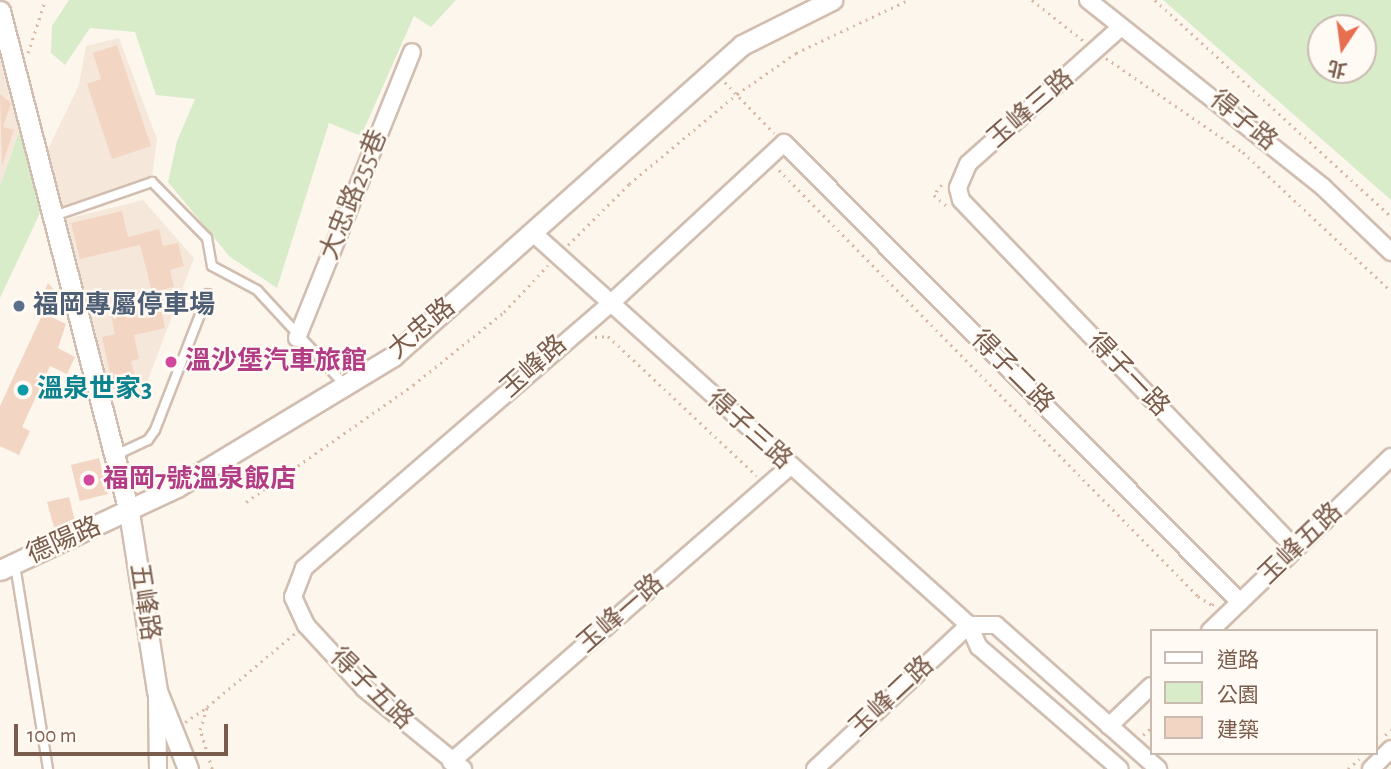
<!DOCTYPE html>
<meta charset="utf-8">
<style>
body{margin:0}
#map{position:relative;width:1391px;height:769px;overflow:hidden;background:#fdf6ec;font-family:"Alegreya Sans","Noto Sans TC",sans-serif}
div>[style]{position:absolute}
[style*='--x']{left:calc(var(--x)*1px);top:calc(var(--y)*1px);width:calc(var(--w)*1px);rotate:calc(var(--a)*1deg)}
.residential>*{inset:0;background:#f5e8da}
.green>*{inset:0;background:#d8ecc9}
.building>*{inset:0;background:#f3d5c3;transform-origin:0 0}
.path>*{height:2.5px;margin-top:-1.25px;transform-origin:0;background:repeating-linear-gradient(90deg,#d9b8a5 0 2px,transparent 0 7px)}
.roads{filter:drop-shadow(2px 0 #d1beb0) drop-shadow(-2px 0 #d1beb0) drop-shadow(0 2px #d1beb0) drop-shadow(0 -2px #d1beb0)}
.service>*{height:8px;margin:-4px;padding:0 4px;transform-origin:4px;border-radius:4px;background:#fff}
.minor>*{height:16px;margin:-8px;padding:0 8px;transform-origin:8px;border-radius:8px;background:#fff}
.tertiary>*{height:19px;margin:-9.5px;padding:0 9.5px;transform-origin:9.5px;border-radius:9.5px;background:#fff}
.dots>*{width:19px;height:19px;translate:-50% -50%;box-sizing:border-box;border:4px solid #fffaf3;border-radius:50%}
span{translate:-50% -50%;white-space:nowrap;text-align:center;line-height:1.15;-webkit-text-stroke:5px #fffaf3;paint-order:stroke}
.street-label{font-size:26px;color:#7a5c4d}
.service-label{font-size:26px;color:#4e5e75;font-weight:700}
.left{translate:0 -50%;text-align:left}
.hotel-label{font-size:26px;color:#b23c85;font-weight:700}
.culture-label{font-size:26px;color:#0d838f;font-weight:700}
.legend{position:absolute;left:1150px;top:629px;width:228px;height:126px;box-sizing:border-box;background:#fffaf3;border:2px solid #cabbb1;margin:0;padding:9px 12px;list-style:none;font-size:21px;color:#7a5c4d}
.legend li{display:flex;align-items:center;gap:14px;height:35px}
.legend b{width:35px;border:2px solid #cabbb1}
.north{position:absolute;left:1307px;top:14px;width:70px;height:70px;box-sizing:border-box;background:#fffaf3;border:2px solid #cabbb1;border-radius:50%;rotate:193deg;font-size:19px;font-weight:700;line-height:28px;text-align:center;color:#7a5c4d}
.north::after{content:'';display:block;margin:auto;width:24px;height:32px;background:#e76f51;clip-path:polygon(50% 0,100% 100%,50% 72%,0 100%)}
.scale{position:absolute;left:14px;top:724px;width:214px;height:32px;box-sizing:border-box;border:4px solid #7a5c4d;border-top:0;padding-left:9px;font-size:21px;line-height:24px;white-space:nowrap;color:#7a5c4d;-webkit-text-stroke:5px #fffaf3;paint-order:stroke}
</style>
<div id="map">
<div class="residential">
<i style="clip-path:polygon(119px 38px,157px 139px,152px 177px,59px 210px,47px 151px,79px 85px,86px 46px)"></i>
<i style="clip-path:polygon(0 58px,20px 129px,0 186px)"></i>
<i style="clip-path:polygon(143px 200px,194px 258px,143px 393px,113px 400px,66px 219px)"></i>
</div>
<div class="green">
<i style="clip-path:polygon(69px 0,456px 0,431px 27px,414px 16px,361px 136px,329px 123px,277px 288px,230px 257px,168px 182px,177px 141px,195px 99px,156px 95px,135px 32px,90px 28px,65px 65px,51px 53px,52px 26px)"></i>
<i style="clip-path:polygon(evenodd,1163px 0,1391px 0,1391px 200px,1163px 0,1321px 28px,1363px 28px,1363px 70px,1321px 70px,1321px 28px)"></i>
<i style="clip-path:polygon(20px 129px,40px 213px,0 298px,0 186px)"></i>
</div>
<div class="building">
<i style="clip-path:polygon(117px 45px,151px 146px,112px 159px,87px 84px,101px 79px,93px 53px)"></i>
<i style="clip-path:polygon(0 94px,11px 103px,3px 127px,14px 130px,2px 166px)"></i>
<i style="clip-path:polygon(122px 211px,128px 237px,159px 229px,163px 246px,178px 243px,184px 266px,170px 270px,174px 287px,152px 292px,140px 245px,80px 259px,71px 223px)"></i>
<i style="clip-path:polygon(48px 283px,58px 294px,33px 319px)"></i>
<i style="clip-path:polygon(158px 295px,165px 328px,134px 335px,139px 359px,131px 361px,138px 390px,115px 395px,102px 337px,115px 334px,109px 306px)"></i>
<i style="clip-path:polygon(43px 313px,66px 324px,58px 348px,75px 357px,67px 374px,50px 366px,22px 427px,30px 431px,19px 455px,0 446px,0 406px)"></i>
<i style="left:99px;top:458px;width:37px;height:29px;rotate:76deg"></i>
<i style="clip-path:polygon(69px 497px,75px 521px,55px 531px,47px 502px)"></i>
</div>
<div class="path">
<i style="--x:1032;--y:0;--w:66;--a:38.3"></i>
<i style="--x:1155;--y:0;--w:320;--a:42.5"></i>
<i style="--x:28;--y:53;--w:56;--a:-72.2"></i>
<i style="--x:1106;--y:58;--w:166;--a:34.5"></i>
<i style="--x:1243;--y:152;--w:203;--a:43.2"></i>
<i style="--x:725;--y:82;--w:71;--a:46.1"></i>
<i style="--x:779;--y:170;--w:598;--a:45.47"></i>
<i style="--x:1198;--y:596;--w:17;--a:33"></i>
<i style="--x:1212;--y:605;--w:6;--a:-31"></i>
<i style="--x:942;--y:185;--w:13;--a:129"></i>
<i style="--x:934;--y:195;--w:18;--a:41"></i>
<i style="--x:568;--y:245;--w:86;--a:-45"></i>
<i style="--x:629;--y:184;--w:141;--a:-39.8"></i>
<i style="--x:737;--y:94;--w:72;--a:-34.8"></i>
<i style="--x:796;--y:53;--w:124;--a:-25.3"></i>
<i style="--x:595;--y:337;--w:13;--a:-4"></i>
<i style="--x:608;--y:336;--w:204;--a:43.2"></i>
<i style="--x:246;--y:502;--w:204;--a:-35"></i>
<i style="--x:413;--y:385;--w:117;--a:-38.7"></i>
<i style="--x:504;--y:312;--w:64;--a:-46.9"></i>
<i style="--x:185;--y:722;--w:25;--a:-34"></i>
<i style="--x:1143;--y:735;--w:11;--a:-41"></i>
<i style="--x:1385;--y:735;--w:8;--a:-40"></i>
<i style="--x:212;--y:769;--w:41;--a:-107.1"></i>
<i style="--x:200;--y:730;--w:24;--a:-73"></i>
<i style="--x:207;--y:707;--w:114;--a:-40"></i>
<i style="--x:1348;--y:769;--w:15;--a:-42"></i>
</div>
<div class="roads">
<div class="service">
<i style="--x:54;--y:216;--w:104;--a:-19.1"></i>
<i style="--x:152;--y:182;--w:78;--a:45.5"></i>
<i style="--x:207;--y:238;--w:28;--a:80"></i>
<i style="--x:212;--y:266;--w:51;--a:28.1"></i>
<i style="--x:257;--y:290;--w:128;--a:47.2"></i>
<i style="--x:116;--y:455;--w:35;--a:-25"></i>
<i style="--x:148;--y:440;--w:12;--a:-55"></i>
<i style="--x:155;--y:430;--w:146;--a:-68.7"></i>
<i style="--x:15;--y:565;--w:207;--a:80.8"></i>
</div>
<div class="minor">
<i style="--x:1088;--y:0;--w:300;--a:38.5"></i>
<i style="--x:1323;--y:187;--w:94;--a:43.7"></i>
<i style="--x:1121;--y:27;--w:205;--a:138.2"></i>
<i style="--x:968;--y:164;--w:26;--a:113"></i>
<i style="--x:958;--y:188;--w:12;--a:76"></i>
<i style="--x:961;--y:200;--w:484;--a:46.2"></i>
<i style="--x:532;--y:232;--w:588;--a:41.97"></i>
<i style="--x:969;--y:625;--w:24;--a:66"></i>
<i style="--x:979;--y:647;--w:186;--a:40.9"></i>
<i style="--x:297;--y:338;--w:308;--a:-68.1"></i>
<i style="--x:969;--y:625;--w:27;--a:0"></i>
<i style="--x:996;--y:625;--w:217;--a:41.6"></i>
<i style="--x:1210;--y:631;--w:251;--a:-43.9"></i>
<i style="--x:157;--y:697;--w:72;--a:89.2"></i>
<i style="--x:1109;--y:726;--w:58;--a:-43.6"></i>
<i style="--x:451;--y:762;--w:450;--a:-41.1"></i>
<i style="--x:463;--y:769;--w:127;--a:-140.8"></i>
<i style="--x:365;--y:689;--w:87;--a:-132.7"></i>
<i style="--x:306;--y:625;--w:31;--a:-115"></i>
<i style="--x:293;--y:597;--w:31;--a:-69"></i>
<i style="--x:304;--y:568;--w:403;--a:-40.8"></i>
<i style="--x:609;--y:305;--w:238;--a:-42.8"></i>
<i style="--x:784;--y:143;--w:647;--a:45.19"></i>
<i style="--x:815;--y:769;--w:211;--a:-43.1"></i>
<i style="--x:1371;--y:769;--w:28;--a:-45"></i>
</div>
<div class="tertiary">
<i style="--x:0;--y:11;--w:517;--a:75.56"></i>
<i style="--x:129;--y:512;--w:181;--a:81.1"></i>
<i style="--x:157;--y:691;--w:84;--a:68.3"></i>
<i style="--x:0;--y:570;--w:195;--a:-25.1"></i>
<i style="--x:177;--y:487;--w:253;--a:-31.2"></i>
<i style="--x:393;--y:356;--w:467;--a:-41.7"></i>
<i style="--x:742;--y:45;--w:101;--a:-26.6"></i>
</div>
</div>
<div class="dots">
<i style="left:19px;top:306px;background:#5c6f8a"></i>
<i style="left:171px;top:362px;background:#d1479c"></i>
<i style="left:23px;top:390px;background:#0f9aa8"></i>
<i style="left:89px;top:480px;background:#d1479c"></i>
</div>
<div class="street-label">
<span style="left:1031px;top:109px;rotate:-41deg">玉峰三路</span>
<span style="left:1243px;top:121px;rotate:39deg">得子路</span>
<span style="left:354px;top:195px;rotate:-68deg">大忠路255巷</span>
<span style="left:422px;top:329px;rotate:-40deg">大忠路</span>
<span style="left:534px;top:367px;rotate:-42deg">玉峰路</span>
<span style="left:1012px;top:372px;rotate:45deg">得子二路</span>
<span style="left:1128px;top:375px;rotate:46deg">得子一路</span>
<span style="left:749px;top:430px;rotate:42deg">得子三路</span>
<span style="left:64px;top:541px;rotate:-24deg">德陽路</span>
<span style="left:1301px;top:544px;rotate:-44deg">玉峰五路</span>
<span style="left:144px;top:602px;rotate:81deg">五峰路</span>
<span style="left:621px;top:614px;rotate:-41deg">玉峰一路</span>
<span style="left:371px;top:689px;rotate:44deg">得子五路</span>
<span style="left:892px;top:697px;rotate:-43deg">玉峰二路</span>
</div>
<div class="service-label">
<span class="left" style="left:33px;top:306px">福岡專屬停車場</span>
</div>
<div class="hotel-label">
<span class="left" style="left:185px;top:362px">溫沙堡汽車旅館</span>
<span class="left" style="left:103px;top:480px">福岡7號溫泉飯店</span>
</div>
<div class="culture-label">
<span class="left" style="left:37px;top:390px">溫泉世家3</span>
</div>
<ul class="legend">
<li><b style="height:9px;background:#fff"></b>道路</li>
<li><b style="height:19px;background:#d8ecc9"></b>公園</li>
<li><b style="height:19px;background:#f3d5c3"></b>建築</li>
</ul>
<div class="north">北</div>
<div class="scale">100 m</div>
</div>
